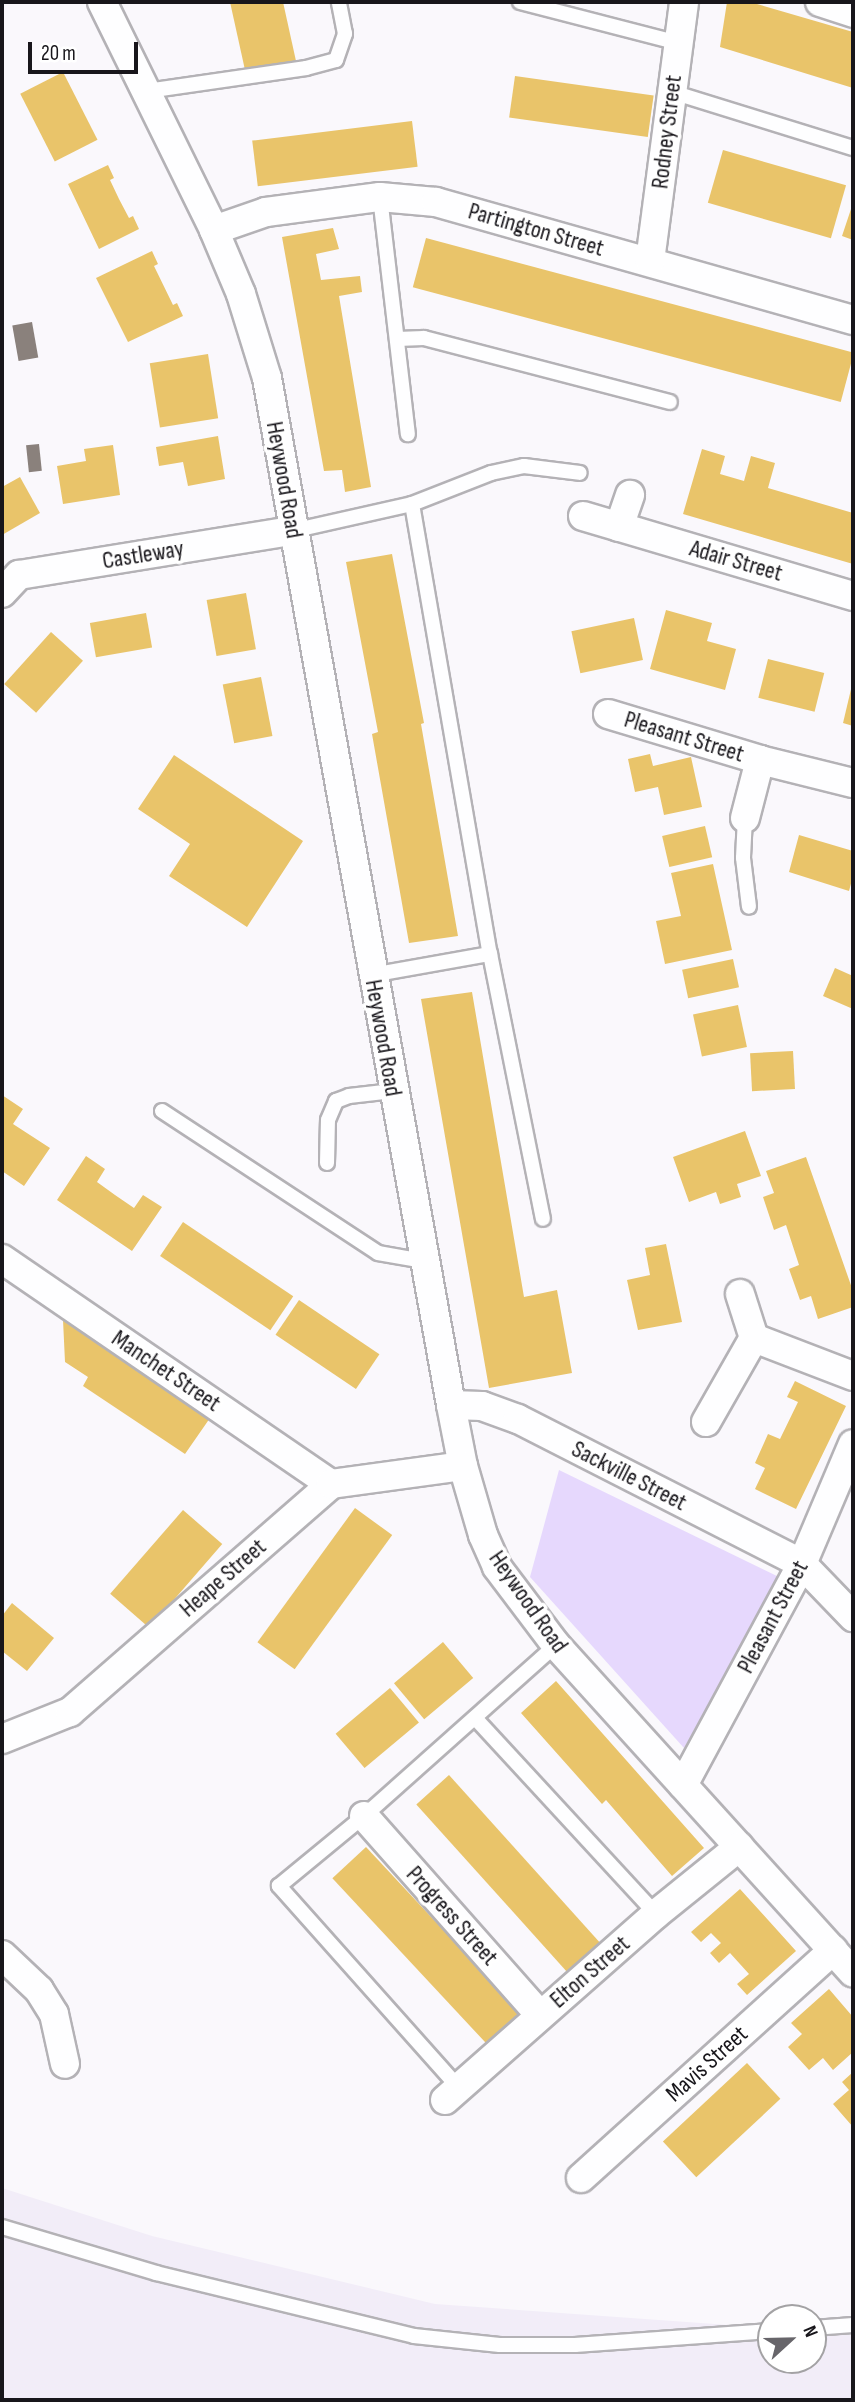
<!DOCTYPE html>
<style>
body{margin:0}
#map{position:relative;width:855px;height:2402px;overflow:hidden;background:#faf8fc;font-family:"Sofia Sans Condensed",sans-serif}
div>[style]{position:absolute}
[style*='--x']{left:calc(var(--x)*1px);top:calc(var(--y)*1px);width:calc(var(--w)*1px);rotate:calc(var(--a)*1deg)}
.built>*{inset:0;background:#f2edf8}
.green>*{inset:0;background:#e6d8fd}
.homes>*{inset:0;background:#e9c46a;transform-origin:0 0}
.industry>*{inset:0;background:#8a817c;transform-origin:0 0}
.roads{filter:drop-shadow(2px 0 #b4b2b6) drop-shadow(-2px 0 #b4b2b6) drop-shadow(0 2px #b4b2b6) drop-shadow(0 -2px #b4b2b6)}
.service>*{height:14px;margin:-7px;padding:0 7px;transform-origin:7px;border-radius:7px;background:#fefeff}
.minor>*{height:28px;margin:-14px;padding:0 14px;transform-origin:14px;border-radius:14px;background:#fefeff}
span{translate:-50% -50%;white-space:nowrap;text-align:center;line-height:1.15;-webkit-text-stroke:7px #fff;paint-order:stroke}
.street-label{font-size:24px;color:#18161b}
.frame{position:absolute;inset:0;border:4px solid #18161b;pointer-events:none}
.north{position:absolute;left:757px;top:2304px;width:70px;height:70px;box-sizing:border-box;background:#fff;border:2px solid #a3a2a4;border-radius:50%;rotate:68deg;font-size:19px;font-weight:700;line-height:28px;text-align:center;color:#18161b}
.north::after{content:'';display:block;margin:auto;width:24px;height:32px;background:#67656a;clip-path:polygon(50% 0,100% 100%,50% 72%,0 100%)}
.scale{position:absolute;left:28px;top:42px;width:110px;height:32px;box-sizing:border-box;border:4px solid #18161b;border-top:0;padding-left:9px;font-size:21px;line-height:24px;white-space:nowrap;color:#18161b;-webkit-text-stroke:5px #fff;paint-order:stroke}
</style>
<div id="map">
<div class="built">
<i style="clip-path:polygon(2px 2188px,152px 2236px,435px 2304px,771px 2328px,771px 2360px,813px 2360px,813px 2331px,853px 2334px,853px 2400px,2px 2400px)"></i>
</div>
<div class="green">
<i style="clip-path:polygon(559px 1470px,781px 1578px,684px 1748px,530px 1577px)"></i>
</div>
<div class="homes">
<i style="clip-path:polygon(230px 2px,283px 2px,296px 61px,245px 70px)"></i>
<i style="clip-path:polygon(727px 2px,750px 2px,853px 32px,853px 88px,720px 47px)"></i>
<i style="left:63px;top:72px;width:76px;height:48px;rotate:63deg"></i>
<i style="left:515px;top:76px;width:140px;height:42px;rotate:8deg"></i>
<i style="left:412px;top:121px;width:46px;height:161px;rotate:83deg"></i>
<i style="left:723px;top:150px;width:128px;height:55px;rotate:16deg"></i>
<i style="clip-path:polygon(108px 165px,114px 178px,110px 180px,119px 199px,129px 218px,133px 216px,139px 229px,99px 249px,68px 184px)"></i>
<i style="clip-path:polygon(853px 203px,853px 240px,842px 236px)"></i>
<i style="clip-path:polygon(333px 228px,339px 249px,316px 254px,321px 280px,360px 276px,362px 292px,339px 296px,371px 487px,345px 492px,342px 470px,324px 471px,282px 237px)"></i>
<i style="left:426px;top:238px;width:443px;height:51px;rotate:15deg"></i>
<i style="clip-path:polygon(152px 251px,158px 264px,154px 266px,173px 305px,177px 303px,183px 316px,128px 342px,96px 278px)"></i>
<i style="left:208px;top:354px;width:65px;height:59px;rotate:81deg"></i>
<i style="clip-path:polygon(218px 436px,225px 479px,188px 486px,183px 462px,159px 466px,156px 447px)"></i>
<i style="clip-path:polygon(113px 445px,120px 495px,63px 504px,57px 466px,86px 461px,84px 449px)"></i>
<i style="clip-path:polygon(702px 449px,725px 456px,720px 474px,744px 481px,751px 456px,775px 463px,768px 488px,853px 513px,853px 564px,683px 514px)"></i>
<i style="clip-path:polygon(20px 477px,40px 513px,2px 535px,2px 487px)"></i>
<i style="clip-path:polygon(392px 554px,424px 723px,421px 724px,458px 936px,409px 943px,372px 734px,378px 732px,346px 562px)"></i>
<i style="left:246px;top:593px;width:57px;height:40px;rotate:80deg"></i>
<i style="clip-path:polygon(666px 610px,712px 623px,707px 641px,736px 649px,725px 690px,650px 669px)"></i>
<i style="left:146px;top:613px;width:35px;height:57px;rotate:80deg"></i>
<i style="left:634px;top:618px;width:43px;height:64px;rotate:78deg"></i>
<i style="left:51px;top:632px;width:43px;height:70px;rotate:42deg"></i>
<i style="left:768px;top:659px;width:58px;height:40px;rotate:14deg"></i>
<i style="left:261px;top:677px;width:60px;height:39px;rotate:79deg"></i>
<i style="clip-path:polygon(852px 685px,853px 685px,853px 726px,843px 723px)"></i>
<i style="clip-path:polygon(650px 754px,653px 766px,691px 757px,702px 807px,664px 815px,658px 787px,635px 792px,628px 759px)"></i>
<i style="clip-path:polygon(174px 755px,303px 841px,247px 927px,169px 876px,190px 844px,138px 809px)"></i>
<i style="left:705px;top:826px;width:32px;height:44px;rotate:77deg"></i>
<i style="clip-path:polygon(799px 835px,853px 851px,853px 876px,849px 891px,789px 872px)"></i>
<i style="clip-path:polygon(713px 864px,732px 950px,665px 964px,656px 921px,681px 916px,671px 873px)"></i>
<i style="left:733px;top:959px;width:29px;height:52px;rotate:78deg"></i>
<i style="clip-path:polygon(835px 968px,853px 976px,853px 1009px,823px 996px)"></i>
<i style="clip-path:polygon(472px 992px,524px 1297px,557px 1290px,572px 1373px,489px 1388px,421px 999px)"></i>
<i style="left:738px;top:1005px;width:43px;height:46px;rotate:78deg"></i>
<i style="left:793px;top:1051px;width:38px;height:43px;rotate:87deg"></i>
<i style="clip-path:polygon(2px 1095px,23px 1109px,13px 1124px,50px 1148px,24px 1186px,2px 1171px)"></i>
<i style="clip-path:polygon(745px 1131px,761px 1176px,737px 1184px,741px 1197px,720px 1204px,716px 1192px,689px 1202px,673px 1157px)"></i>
<i style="clip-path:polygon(86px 1156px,105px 1169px,97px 1182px,115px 1195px,134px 1208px,143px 1195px,162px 1207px,132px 1251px,57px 1200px)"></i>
<i style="clip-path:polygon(806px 1157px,853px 1291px,853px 1307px,818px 1319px,811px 1296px,800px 1300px,789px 1269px,799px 1265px,786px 1225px,774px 1230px,763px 1197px,774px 1193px,766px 1171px)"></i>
<i style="left:183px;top:1222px;width:133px;height:41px;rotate:34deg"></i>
<i style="clip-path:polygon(666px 1244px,682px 1322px,638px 1330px,627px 1280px,650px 1275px,645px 1248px)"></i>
<i style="left:299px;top:1300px;width:97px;height:42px;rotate:34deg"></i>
<i style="clip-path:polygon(63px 1320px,210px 1418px,185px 1454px,83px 1386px,88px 1377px,65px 1362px)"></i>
<i style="clip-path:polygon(795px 1381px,846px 1406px,796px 1509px,755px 1489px,765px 1468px,755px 1463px,768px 1434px,780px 1439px,798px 1402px,787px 1397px)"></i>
<i style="left:355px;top:1508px;width:46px;height:166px;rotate:36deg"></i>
<i style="left:183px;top:1510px;width:52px;height:111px;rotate:41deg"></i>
<i style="clip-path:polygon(12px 1603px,54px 1638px,27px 1671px,2px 1651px,2px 1616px)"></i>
<i style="left:443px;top:1642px;width:47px;height:64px;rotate:50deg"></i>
<i style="clip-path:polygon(556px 1681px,704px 1848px,672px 1876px,606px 1800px,602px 1804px,521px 1713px)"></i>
<i style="left:390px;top:1688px;width:45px;height:71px;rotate:50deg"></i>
<i style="left:449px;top:1775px;width:226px;height:44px;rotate:48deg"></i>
<i style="left:366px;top:1847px;width:228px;height:46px;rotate:47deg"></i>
<i style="clip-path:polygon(740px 1889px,796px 1951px,747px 1995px,737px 1984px,749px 1974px,730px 1953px,719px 1963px,710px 1953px,721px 1943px,711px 1933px,701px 1942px,691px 1932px)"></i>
<i style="clip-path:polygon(829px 1989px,853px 2017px,853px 2052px,833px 2070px,823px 2058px,809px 2070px,788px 2047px,802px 2034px,791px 2023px)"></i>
<i style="left:747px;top:2063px;width:49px;height:115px;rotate:47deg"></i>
<i style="clip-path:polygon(853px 2072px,853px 2127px,833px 2104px,849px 2090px,842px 2082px)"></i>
</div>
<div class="industry">
<i style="left:32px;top:322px;width:36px;height:20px;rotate:80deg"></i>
<i style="left:39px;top:444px;width:27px;height:13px;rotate:84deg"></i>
</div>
<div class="roads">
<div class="service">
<i style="--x:520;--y:2;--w:163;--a:14.5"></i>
<i style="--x:147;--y:91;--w:161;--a:-8.2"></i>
<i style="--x:306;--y:68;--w:31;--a:-15"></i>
<i style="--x:336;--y:60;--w:28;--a:-71"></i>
<i style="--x:345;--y:34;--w:33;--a:-101"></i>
<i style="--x:672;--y:92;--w:189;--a:17.2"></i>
<i style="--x:380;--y:197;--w:239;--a:83.3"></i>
<i style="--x:397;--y:339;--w:27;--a:-2"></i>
<i style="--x:424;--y:338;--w:254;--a:14.6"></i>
<i style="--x:412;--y:504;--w:85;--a:-21.4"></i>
<i style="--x:491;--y:473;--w:34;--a:-12"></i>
<i style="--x:524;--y:466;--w:56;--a:7.1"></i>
<i style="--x:292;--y:531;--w:123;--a:-12.7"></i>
<i style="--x:412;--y:504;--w:457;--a:80.2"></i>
<i style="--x:490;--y:954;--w:270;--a:78.7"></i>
<i style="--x:745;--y:818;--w:40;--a:92.9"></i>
<i style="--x:743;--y:858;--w:49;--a:83"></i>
<i style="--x:372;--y:975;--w:120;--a:-10.1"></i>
<i style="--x:162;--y:1111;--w:258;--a:33.3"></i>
<i style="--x:378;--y:1253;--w:47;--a:9.9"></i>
<i style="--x:327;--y:1163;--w:43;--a:-88.7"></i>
<i style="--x:328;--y:1120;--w:21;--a:-67"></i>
<i style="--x:336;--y:1101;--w:14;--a:-21"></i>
<i style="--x:349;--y:1096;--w:44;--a:-6.5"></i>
<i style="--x:475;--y:1718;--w:267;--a:47.3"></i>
<i style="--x:459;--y:2088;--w:271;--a:-131.7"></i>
<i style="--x:279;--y:1886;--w:110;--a:-39.5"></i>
<i style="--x:364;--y:1816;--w:257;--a:-41.7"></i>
<i style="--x:2;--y:2227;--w:161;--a:16.6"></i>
<i style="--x:156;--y:2273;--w:266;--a:13.7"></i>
<i style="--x:414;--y:2336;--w:86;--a:6"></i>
<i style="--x:500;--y:2345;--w:75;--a:0"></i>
<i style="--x:575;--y:2345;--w:196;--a:-4.1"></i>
<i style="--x:813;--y:2328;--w:40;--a:-4.3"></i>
</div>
<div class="minor">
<i style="--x:102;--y:2;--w:254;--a:63.8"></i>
<i style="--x:214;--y:230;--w:69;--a:67.1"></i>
<i style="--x:241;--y:294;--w:88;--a:72.8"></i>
<i style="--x:267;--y:378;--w:1043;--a:79.84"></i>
<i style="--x:451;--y:1405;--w:62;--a:78.9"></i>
<i style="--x:463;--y:1466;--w:72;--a:73.8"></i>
<i style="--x:483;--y:1535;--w:35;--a:66"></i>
<i style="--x:497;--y:1567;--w:98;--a:52.9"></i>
<i style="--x:556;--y:1645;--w:442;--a:47.8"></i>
<i style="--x:820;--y:2;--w:35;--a:18"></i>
<i style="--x:214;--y:230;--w:55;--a:-19.1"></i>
<i style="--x:266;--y:212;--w:115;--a:-7.5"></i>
<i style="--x:380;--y:197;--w:56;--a:5.1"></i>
<i style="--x:436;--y:202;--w:433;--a:15.8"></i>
<i style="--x:650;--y:261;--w:261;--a:-82.5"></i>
<i style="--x:583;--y:516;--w:282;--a:16.5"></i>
<i style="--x:619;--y:527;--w:34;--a:-71"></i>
<i style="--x:2;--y:593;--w:25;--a:-47"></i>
<i style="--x:19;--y:575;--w:277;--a:-9.2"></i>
<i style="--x:608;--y:714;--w:159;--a:16.8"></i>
<i style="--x:760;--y:760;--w:96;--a:13.9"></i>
<i style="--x:745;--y:818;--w:60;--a:-75.5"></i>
<i style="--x:2;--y:1259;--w:399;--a:34.4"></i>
<i style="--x:740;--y:1294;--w:46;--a:72.3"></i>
<i style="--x:451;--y:1405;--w:31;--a:2"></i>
<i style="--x:482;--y:1406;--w:38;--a:20"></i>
<i style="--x:518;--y:1419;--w:319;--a:27"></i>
<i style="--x:802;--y:1564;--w:74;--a:46.1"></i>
<i style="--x:706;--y:1422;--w:97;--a:-60.3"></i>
<i style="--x:754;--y:1338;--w:106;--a:21"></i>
<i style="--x:2;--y:1739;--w:73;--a:-21.7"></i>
<i style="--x:70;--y:1712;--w:347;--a:-41.1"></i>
<i style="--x:331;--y:1484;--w:133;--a:-7.8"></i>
<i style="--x:683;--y:1785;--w:251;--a:-61.7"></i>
<i style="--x:802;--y:1564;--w:130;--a:-67"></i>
<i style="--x:364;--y:1816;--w:266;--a:48.5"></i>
<i style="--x:2;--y:1955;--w:51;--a:43.4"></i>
<i style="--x:39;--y:1990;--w:28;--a:58"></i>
<i style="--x:54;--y:2014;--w:51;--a:77.6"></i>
<i style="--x:445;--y:2100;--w:281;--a:-41.4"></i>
<i style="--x:656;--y:1914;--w:107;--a:-38.9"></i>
<i style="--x:581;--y:2178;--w:340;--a:-42.1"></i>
</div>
</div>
<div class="street-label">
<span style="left:667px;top:132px;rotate:-83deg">Rodney Street</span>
<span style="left:536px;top:230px;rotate:16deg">Partington Street</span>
<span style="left:284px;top:480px;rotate:80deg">Heywood Road</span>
<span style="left:143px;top:555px;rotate:-9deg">Castleway</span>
<span style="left:736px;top:561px;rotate:16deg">Adair Street</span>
<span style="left:684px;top:737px;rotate:17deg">Pleasant Street</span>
<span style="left:383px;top:1038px;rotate:80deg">Heywood Road</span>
<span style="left:166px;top:1371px;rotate:34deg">Manchet Street</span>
<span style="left:629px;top:1476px;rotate:27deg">Sackville Street</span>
<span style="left:223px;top:1578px;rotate:-41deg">Heape Street</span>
<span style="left:528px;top:1602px;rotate:55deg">Heywood Road</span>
<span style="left:773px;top:1617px;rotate:-62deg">Pleasant Street</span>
<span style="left:452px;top:1916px;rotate:48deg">Progress Street</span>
<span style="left:590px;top:1972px;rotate:-41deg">Elton Street</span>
<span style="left:707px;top:2064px;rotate:-42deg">Mavis Street</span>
</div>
<div class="frame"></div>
<div class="north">N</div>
<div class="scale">20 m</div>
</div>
